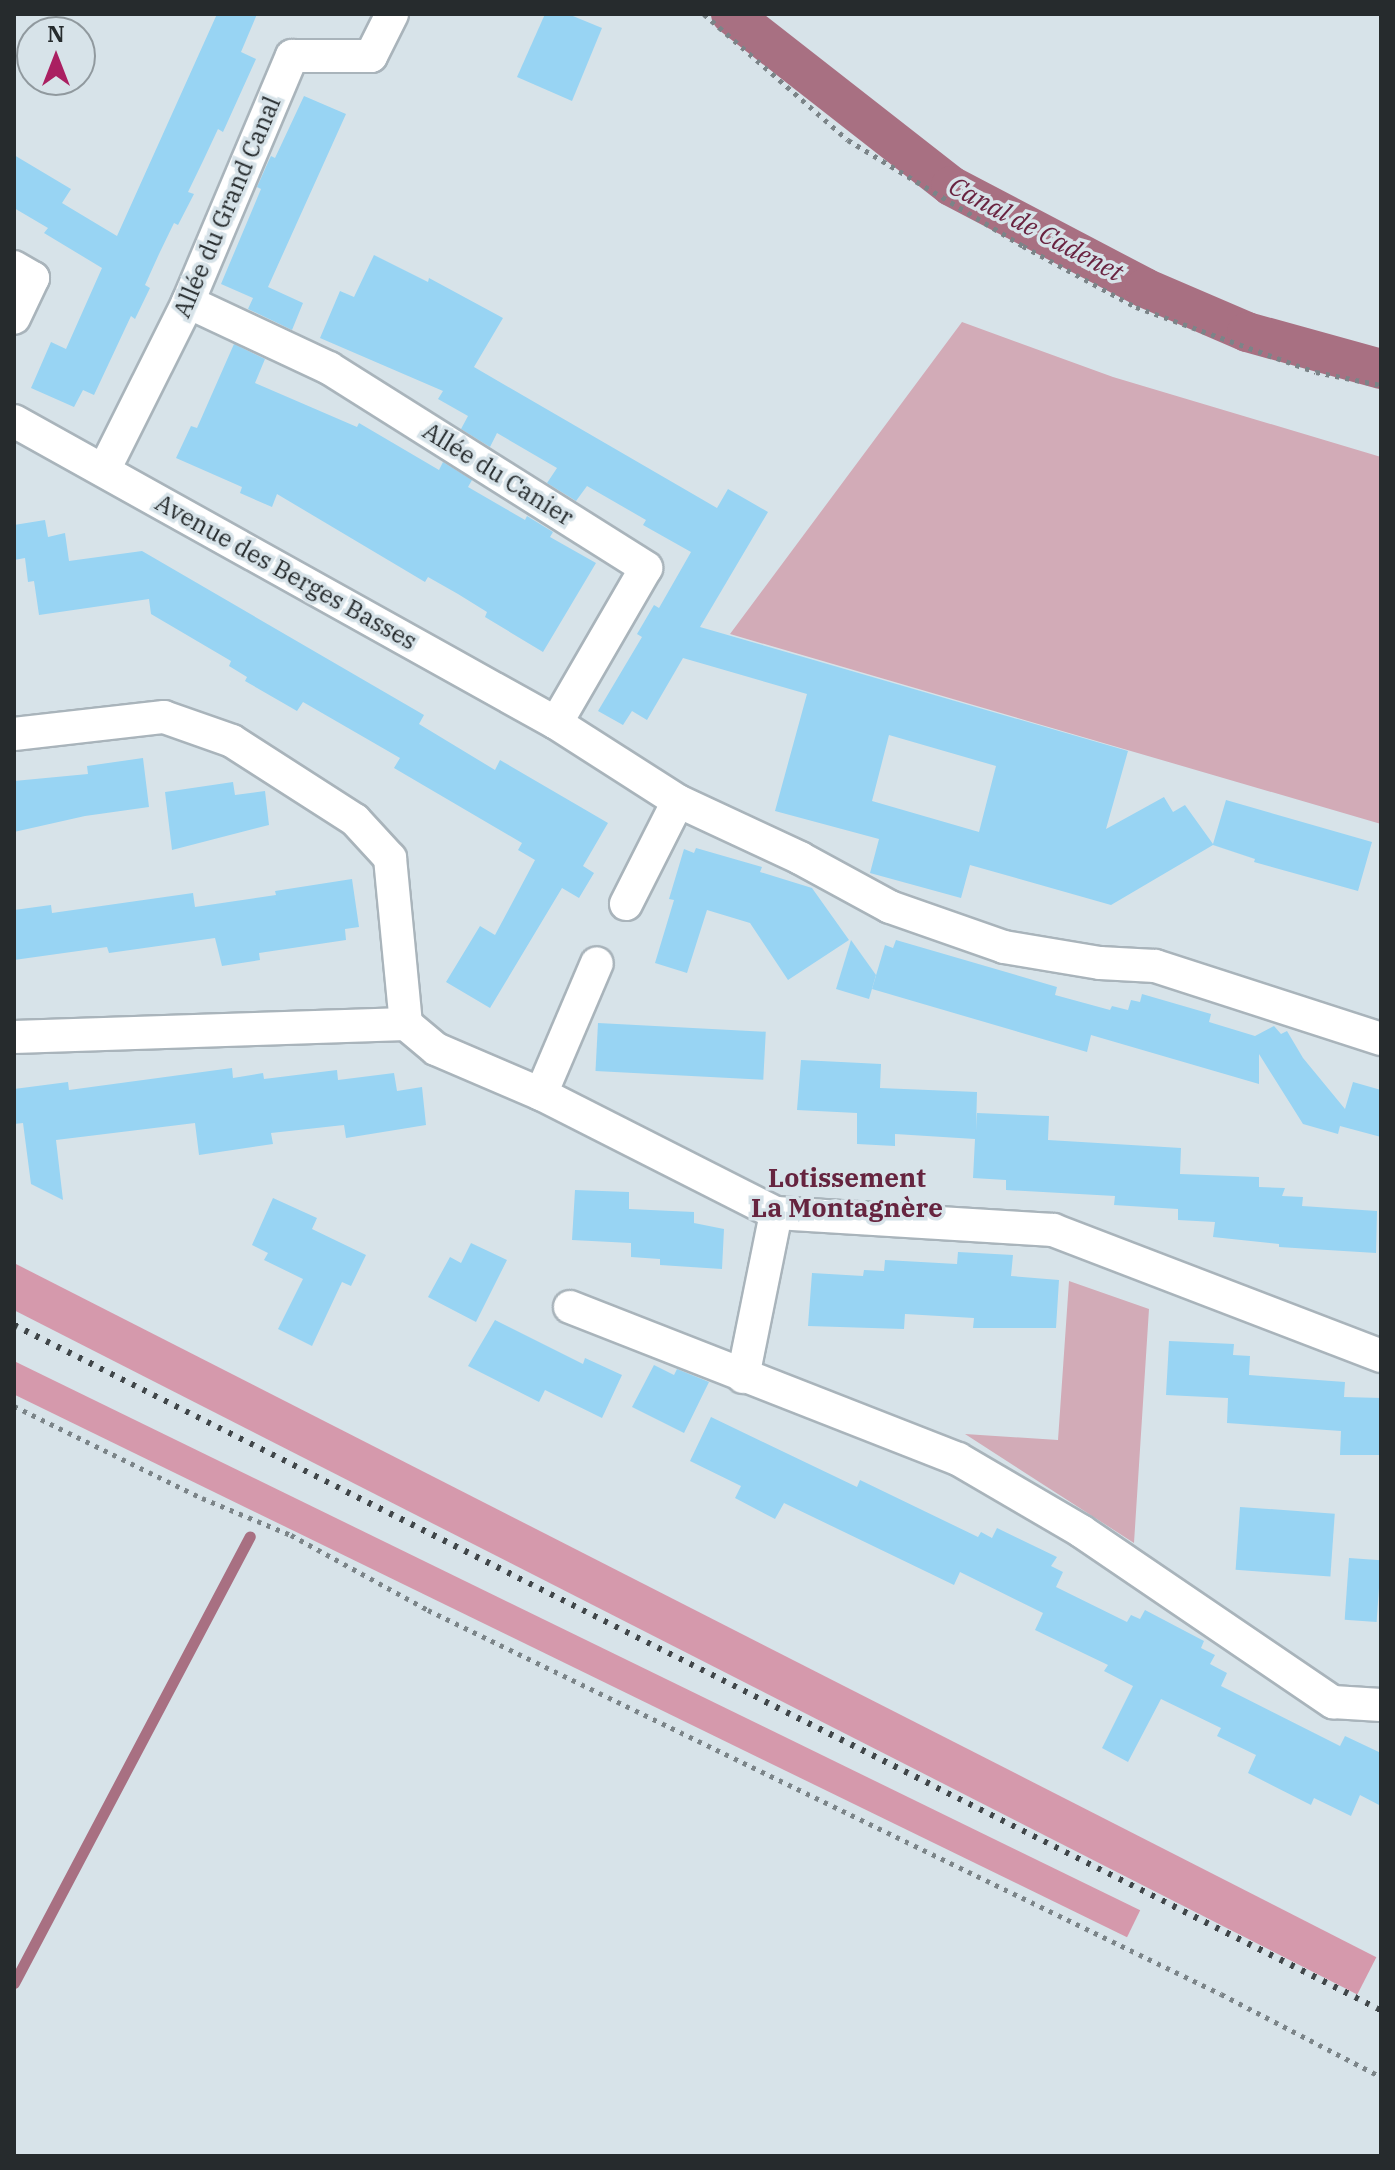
<!DOCTYPE html>
<meta charset="utf-8">
<style>
body{margin:0}
#map{position:relative;width:1395px;height:2170px;overflow:hidden;background:#d7e3e9;font-family:"IBM Plex Serif",serif}
div>[style]{position:absolute}
[style*='--x']{left:calc(var(--x)*1px);top:calc(var(--y)*1px);width:calc(var(--w)*1px);rotate:calc(var(--a)*1deg)}
.green>*{inset:0;background:#d2abb7}
.forest>*{inset:0;background:#d599ac;transform-origin:0 0}
.stream>*{height:11px;margin:-5.5px;padding:0 5.5px;transform-origin:5.5px;border-radius:5.5px;background:#a87082}
.canal>*{height:40px;margin:-20px;padding:0 20px;transform-origin:20px;border-radius:20px;background:#a87082}
.building>*{inset:0;background:#98d4f3;transform-origin:0 0}
.path>*{height:5px;margin-top:-2.5px;transform-origin:0;background:repeating-linear-gradient(90deg,#7b8488 0 4px,transparent 0 10px)}
.roads{filter:drop-shadow(2px 0 #a9b4bb) drop-shadow(-2px 0 #a9b4bb) drop-shadow(0 2px #a9b4bb) drop-shadow(0 -2px #a9b4bb)}
.street>*{height:32px;margin:-16px;padding:0 16px;transform-origin:16px;border-radius:16px;background:#fff}
.rail>*{height:6px;margin-top:-3px;transform-origin:0;background:repeating-linear-gradient(90deg,#404649 0 4px,transparent 0 12px)}
span{translate:-50% -50%;white-space:nowrap;text-align:center;line-height:1.15;-webkit-text-stroke:7px #d7e3e9;paint-order:stroke}
.street-label{font-size:24px;color:#262b2d}
.water-label{font-size:26px;color:#692340;font-style:italic}
.neighbourhood-label{font-size:26px;color:#66243f;font-weight:700}
.frame{position:absolute;inset:0;border:16px solid #262b2d;pointer-events:none}
.north{position:absolute;left:16px;top:16px;width:80px;height:80px;box-sizing:border-box;background:#d7e3e9;border:2px solid #90999e;border-radius:50%;rotate:0deg;font-size:22px;font-weight:700;line-height:32px;text-align:center;color:#262b2d}
.north::after{content:'';display:block;margin:auto;width:28px;height:36px;background:#aa1f61;clip-path:polygon(50% 0,100% 100%,50% 72%,0 100%)}
</style>
<div id="map">
<div class="green">
<i style="clip-path:polygon(962px 322px,1113px 377px,1381px 457px,1381px 824px,730px 634px)"></i>
<i style="clip-path:polygon(1069px 1281px,1149px 1309px,1134px 1543px,965px 1434px,1058px 1440px)"></i>
</div>
<div class="forest">
<i style="left:14px;top:1263px;width:1529px;height:42px;rotate:27deg"></i>
<i style="left:14px;top:1361px;width:1253px;height:30px;rotate:26deg"></i>
</div>
<div class="stream">
<i style="--x:14;--y:1983;--w:505;--a:-62.17"></i>
</div>
<div class="canal">
<i style="--x:731;--y:14;--w:279;--a:38"></i>
<i style="--x:951;--y:186;--w:219;--a:27.7"></i>
<i style="--x:1145;--y:288;--w:111;--a:23.3"></i>
<i style="--x:1247;--y:332;--w:139;--a:15.4"></i>
</div>
<div class="building">
<i style="clip-path:polygon(217px 14px,257px 14px,241px 52px,256px 59px,223px 132px,218px 129px,203px 161px,188px 192px,194px 194px,178px 225px,174px 223px,159px 254px,145px 285px,150px 288px,135px 319px,131px 316px,94px 395px,83px 390px,74px 407px,31px 388px,51px 342px,66px 349px,102px 268px,44px 233px,48px 228px,14px 208px,14px 155px,71px 189px,62px 203px,117px 236px)"></i>
<i style="clip-path:polygon(545px 14px,568px 14px,602px 28px,572px 101px,517px 77px)"></i>
<i style="clip-path:polygon(304px 96px,346px 114px,268px 287px,303px 303px,292px 330px,248px 309px,253px 298px,221px 284px,261px 189px,257px 187px,269px 160px,271px 156px,275px 158px)"></i>
<i style="clip-path:polygon(evenodd,374px 255px,428px 282px,429px 278px,503px 318px,474px 367px,717px 508px,728px 489px,768px 512px,700px 627px,1128px 751px,1106px 829px,1164px 797px,1173px 812px,1185px 805px,1213px 844px,1226px 800px,1372px 842px,1358px 891px,1254px 862px,1255px 859px,1213px 845px,1111px 905px,970px 865px,961px 898px,870px 873px,879px 839px,775px 811px,807px 694px,683px 658px,647px 720px,632px 711px,623px 725px,598px 711px,642px 637px,637px 634px,654px 605px,659px 608px,691px 552px,643px 525px,646px 520px,587px 486px,576px 501px,547px 483px,557px 468px,497px 433px,490px 447px,461px 429px,468px 416px,438px 399px,443px 391px,320px 338px,340px 291px,354px 297px,374px 255px,889px 735px,996px 766px,979px 832px,872px 801px,889px 735px)"></i>
<i style="clip-path:polygon(234px 344px,265px 359px,255px 383px,357px 427px,359px 423px,439px 470px,443px 462px,472px 480px,468px 487px,525px 520px,527px 516px,553px 532px,550px 537px,596px 563px,543px 652px,485px 617px,487px 612px,458px 594px,428px 577px,425px 582px,277px 494px,272px 507px,240px 493px,242px 487px,176px 458px,191px 426px,197px 428px)"></i>
<i style="clip-path:polygon(45px 520px,48px 537px,65px 533px,69px 561px,142px 551px,424px 715px,419px 724px,495px 770px,500px 760px,608px 823px,583px 866px,594px 873px,579px 898px,562px 888px,490px 1008px,446px 982px,480px 926px,495px 935px,535px 860px,518px 850px,522px 843px,394px 768px,400px 758px,303px 702px,297px 711px,245px 681px,247px 677px,229px 666px,231px 661px,151px 614px,149px 599px,39px 615px,34px 581px,28px 582px,25px 558px,14px 560px,14px 525px)"></i>
<i style="clip-path:polygon(143px 758px,149px 807px,85px 816px,14px 832px,14px 781px,88px 774px,87px 766px)"></i>
<i style="clip-path:polygon(233px 782px,235px 795px,265px 791px,269px 825px,172px 850px,165px 792px)"></i>
<i style="clip-path:polygon(696px 848px,762px 867px,760px 872px,812px 888px,849px 940px,788px 980px,750px 923px,707px 910px,687px 973px,655px 963px,674px 900px,669px 899px,684px 849px,694px 853px)"></i>
<i style="clip-path:polygon(352px 879px,359px 927px,345px 929px,346px 940px,259px 953px,260px 960px,222px 966px,215px 938px,109px 953px,107px 947px,14px 960px,14px 910px,51px 905px,52px 913px,193px 893px,195px 907px,276px 895px,275px 891px)"></i>
<i style="clip-path:polygon(851px 940px,876px 975px,869px 999px,836px 989px)"></i>
<i style="clip-path:polygon(896px 940px,1057px 987px,1055px 995px,1110px 1010px,1112px 1006px,1128px 1010px,1131px 1000px,1140px 1002px,1142px 994px,1211px 1014px,1209px 1022px,1255px 1036px,1274px 1026px,1281px 1034px,1287px 1031px,1303px 1058px,1345px 1109px,1353px 1082px,1381px 1090px,1381px 1137px,1340px 1126px,1338px 1134px,1303px 1124px,1259px 1054px,1259px 1084px,1091px 1035px,1087px 1052px,872px 989px,885px 945px,893px 948px)"></i>
<i style="left:598px;top:1023px;width:168px;height:48px;rotate:3deg"></i>
<i style="clip-path:polygon(801px 1060px,881px 1064px,880px 1088px,977px 1092px,976px 1131px,977px 1113px,1049px 1116px,1048px 1140px,1181px 1148px,1180px 1174px,1259px 1177px,1259px 1187px,1285px 1188px,1282px 1196px,1303px 1197px,1302px 1206px,1377px 1211px,1376px 1253px,1279px 1247px,1279px 1244px,1213px 1237px,1215px 1222px,1178px 1220px,1178px 1209px,1114px 1205px,1115px 1196px,1006px 1190px,1006px 1180px,973px 1178px,975px 1139px,895px 1134px,895px 1146px,857px 1144px,857px 1113px,797px 1110px)"></i>
<i style="clip-path:polygon(232px 1068px,233px 1078px,263px 1073px,264px 1079px,337px 1070px,338px 1080px,394px 1073px,397px 1091px,422px 1087px,426px 1125px,346px 1138px,344px 1125px,271px 1133px,273px 1144px,199px 1155px,195px 1123px,56px 1140px,63px 1200px,31px 1184px,23px 1123px,14px 1124px,14px 1089px,68px 1082px,69px 1090px)"></i>
<i style="clip-path:polygon(575px 1190px,629px 1192px,629px 1209px,694px 1212px,694px 1223px,724px 1229px,722px 1269px,660px 1265px,660px 1259px,631px 1257px,631px 1243px,572px 1240px)"></i>
<i style="clip-path:polygon(273px 1198px,317px 1218px,312px 1229px,366px 1255px,351px 1286px,342px 1282px,312px 1346px,278px 1329px,303px 1279px,264px 1260px,268px 1253px,252px 1245px)"></i>
<i style="clip-path:polygon(471px 1243px,507px 1260px,476px 1322px,428px 1297px,450px 1257px,461px 1263px)"></i>
<i style="clip-path:polygon(958px 1252px,1013px 1255px,1011px 1276px,1059px 1280px,1056px 1328px,973px 1328px,974px 1318px,905px 1314px,904px 1329px,808px 1326px,812px 1273px,863px 1276px,864px 1270px,884px 1271px,885px 1260px,957px 1264px)"></i>
<i style="clip-path:polygon(495px 1320px,583px 1364px,585px 1358px,622px 1375px,602px 1418px,545px 1390px,539px 1402px,468px 1366px)"></i>
<i style="clip-path:polygon(1169px 1341px,1234px 1344px,1233px 1355px,1250px 1356px,1249px 1375px,1345px 1382px,1344px 1397px,1381px 1398px,1381px 1455px,1340px 1455px,1341px 1431px,1227px 1423px,1228px 1398px,1166px 1395px)"></i>
<i style="clip-path:polygon(654px 1365px,674px 1375px,677px 1369px,709px 1382px,684px 1433px,632px 1407px)"></i>
<i style="clip-path:polygon(711px 1417px,857px 1487px,860px 1480px,978px 1537px,981px 1532px,992px 1538px,997px 1528px,1057px 1557px,1051px 1566px,1063px 1572px,1056px 1587px,1127px 1622px,1131px 1615px,1140px 1619px,1145px 1610px,1204px 1641px,1201px 1648px,1215px 1655px,1210px 1664px,1227px 1673px,1221px 1686px,1340px 1746px,1345px 1736px,1381px 1753px,1381px 1806px,1360px 1795px,1351px 1816px,1314px 1798px,1311px 1805px,1248px 1773px,1256px 1755px,1217px 1736px,1221px 1728px,1161px 1699px,1128px 1762px,1102px 1748px,1133px 1686px,1104px 1671px,1108px 1665px,1035px 1630px,1043px 1613px,960px 1572px,954px 1585px,784px 1503px,775px 1519px,735px 1498px,741px 1486px,690px 1461px)"></i>
<i style="left:1240px;top:1507px;width:95px;height:63px;rotate:4deg"></i>
<i style="left:1349px;top:1558px;width:32px;height:62px;rotate:4deg"></i>
</div>
<div class="path">
<i style="--x:704;--y:14;--w:191;--a:41.2"></i>
<i style="--x:848;--y:140;--w:205;--a:31.2"></i>
<i style="--x:1023;--y:246;--w:128;--a:28.4"></i>
<i style="--x:1136;--y:307;--w:191;--a:19.9"></i>
<i style="--x:1316;--y:372;--w:66;--a:11.3"></i>
<i style="--x:14;--y:1406;--w:209;--a:26.1"></i>
<i style="--x:202;--y:1498;--w:96;--a:22.6"></i>
<i style="--x:291;--y:1535;--w:156;--a:28.7"></i>
<i style="--x:428;--y:1610;--w:881;--a:25.84"></i>
<i style="--x:1221;--y:1994;--w:180;--a:27.4"></i>
</div>
<div class="roads">
<div class="street">
<i style="--x:14;--y:267;--w:22;--a:30"></i>
<i style="--x:33;--y:278;--w:44;--a:115.4"></i>
<i style="--x:188;--y:302;--w:156;--a:25.1"></i>
<i style="--x:329;--y:368;--w:375;--a:32.2"></i>
<i style="--x:646;--y:568;--w:179;--a:120.1"></i>
<i style="--x:14;--y:421;--w:620;--a:29.13"></i>
<i style="--x:556;--y:723;--w:145;--a:32.6"></i>
<i style="--x:678;--y:801;--w:135;--a:25"></i>
<i style="--x:800;--y:858;--w:102;--a:28.6"></i>
<i style="--x:890;--y:907;--w:121;--a:19.3"></i>
<i style="--x:1004;--y:947;--w:97;--a:9.5"></i>
<i style="--x:1100;--y:963;--w:55;--a:3.1"></i>
<i style="--x:1155;--y:966;--w:237;--a:17.9"></i>
<i style="--x:104;--y:470;--w:188;--a:-63.4"></i>
<i style="--x:188;--y:302;--w:267;--a:-67.1"></i>
<i style="--x:292;--y:56;--w:79;--a:0"></i>
<i style="--x:371;--y:56;--w:47;--a:-63.4"></i>
<i style="--x:14;--y:734;--w:151;--a:-6.5"></i>
<i style="--x:164;--y:717;--w:72;--a:19.4"></i>
<i style="--x:232;--y:741;--w:146;--a:32.7"></i>
<i style="--x:355;--y:820;--w:52;--a:47.4"></i>
<i style="--x:390;--y:858;--w:167;--a:84.5"></i>
<i style="--x:626;--y:904;--w:115;--a:-63.2"></i>
<i style="--x:14;--y:1037;--w:392;--a:-1.9"></i>
<i style="--x:406;--y:1024;--w:39;--a:40"></i>
<i style="--x:436;--y:1049;--w:114;--a:23.2"></i>
<i style="--x:541;--y:1094;--w:263;--a:26.9"></i>
<i style="--x:776;--y:1213;--w:278;--a:3.5"></i>
<i style="--x:1053;--y:1230;--w:351;--a:21"></i>
<i style="--x:541;--y:1094;--w:142;--a:-66.9"></i>
<i style="--x:570;--y:1307;--w:417;--a:21.4"></i>
<i style="--x:958;--y:1459;--w:143;--a:30.3"></i>
<i style="--x:1081;--y:1531;--w:305;--a:34.2"></i>
<i style="--x:1333;--y:1702;--w:48;--a:3.6"></i>
<i style="--x:743;--y:1377;--w:167;--a:-78.6"></i>
</div>
</div>
<div class="rail">
<i style="--x:14;--y:1325;--w:1529;--a:26.62"></i>
</div>
<div class="street-label">
<span style="left:227px;top:207px;rotate:-67deg">Allée du Grand Canal</span>
<span style="left:498px;top:474px;rotate:32deg">Allée du Canier</span>
<span style="left:286px;top:572px;rotate:29deg">Avenue des Berges Basses</span>
</div>
<div class="water-label">
<span style="left:1036px;top:229px;rotate:28deg">Canal de Cadenet</span>
</div>
<div class="neighbourhood-label">
<span style="left:847px;top:1193px">Lotissement<br>La Montagnère</span>
</div>
<div class="frame"></div>
<div class="north">N</div>
</div>
